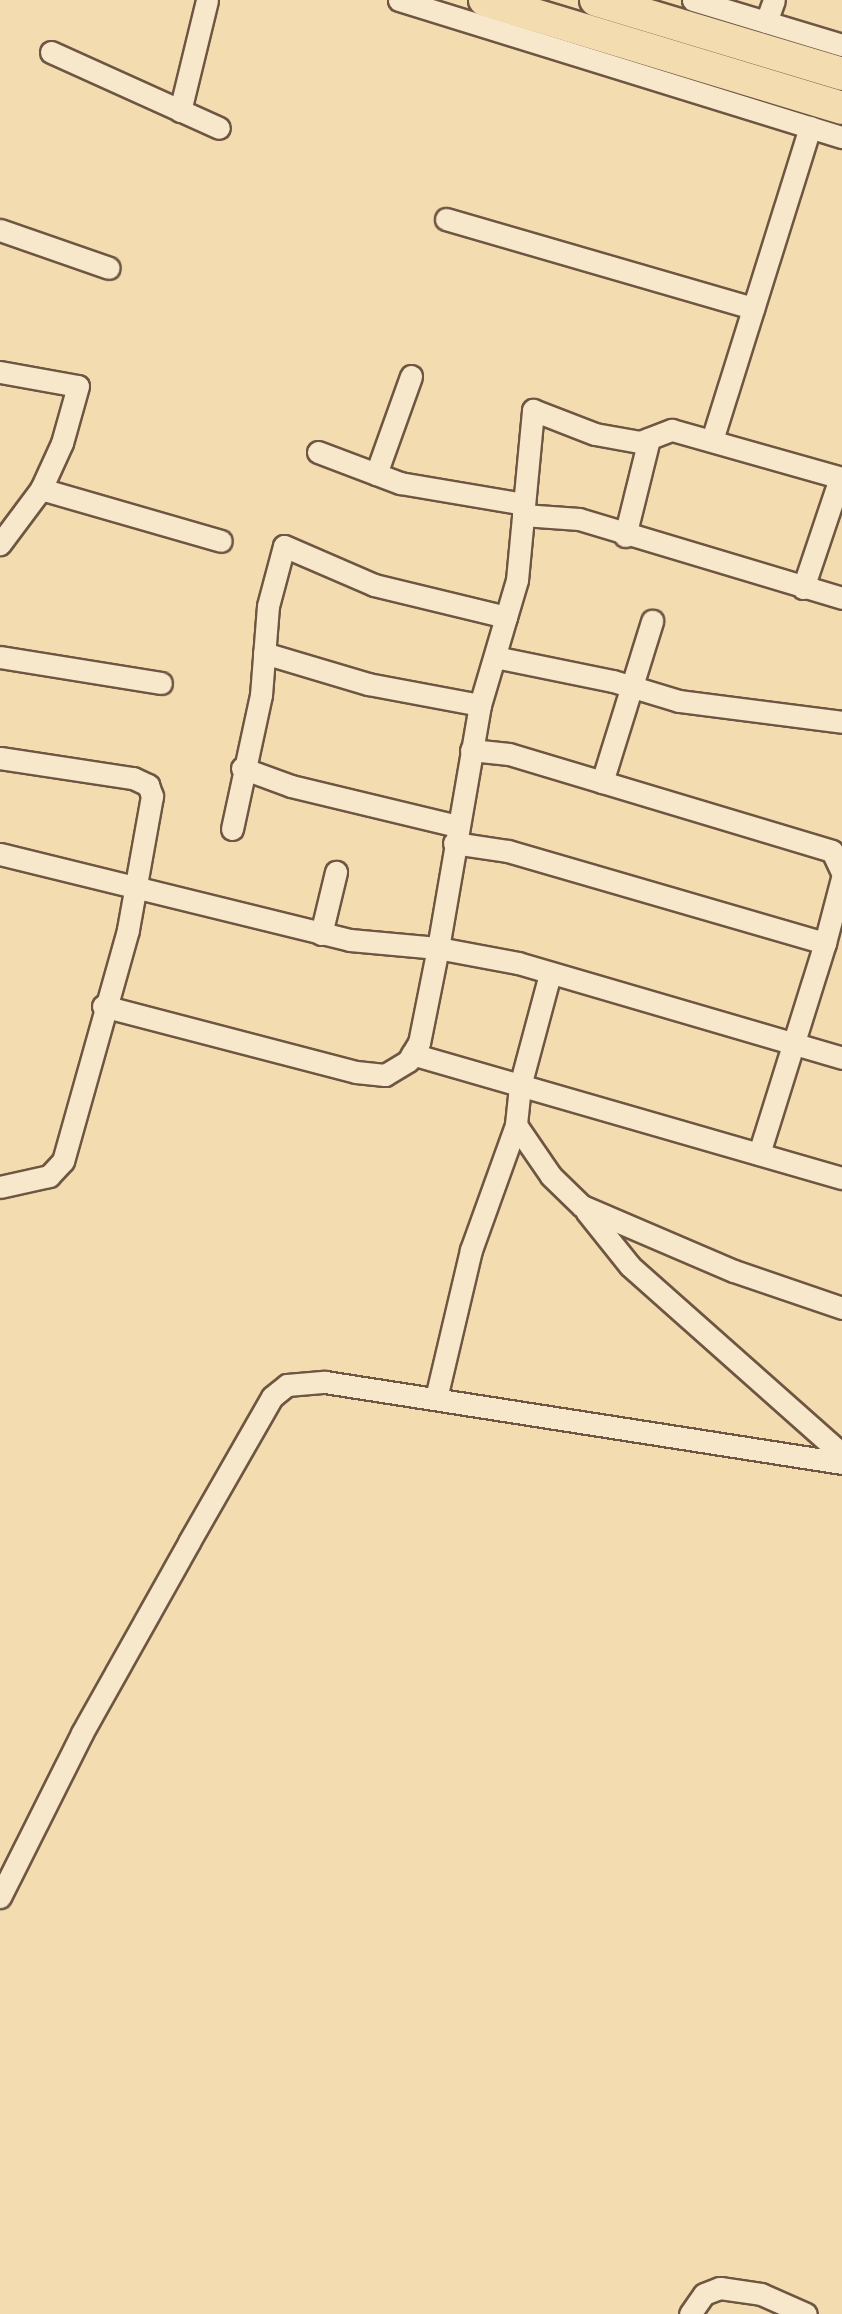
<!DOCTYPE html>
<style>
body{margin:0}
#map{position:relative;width:842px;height:2314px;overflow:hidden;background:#f3dcb0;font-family:"EB Garamond",serif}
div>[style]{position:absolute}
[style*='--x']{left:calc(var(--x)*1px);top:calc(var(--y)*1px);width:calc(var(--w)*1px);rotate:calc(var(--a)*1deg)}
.roads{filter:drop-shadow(2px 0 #6e5642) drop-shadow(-2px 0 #6e5642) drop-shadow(0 2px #6e5642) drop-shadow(0 -2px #6e5642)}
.minor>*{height:21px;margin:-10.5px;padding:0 10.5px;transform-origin:10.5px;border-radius:10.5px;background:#f7e8cc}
.highway>*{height:32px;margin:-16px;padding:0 16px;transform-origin:16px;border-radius:16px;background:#f3dcb0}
span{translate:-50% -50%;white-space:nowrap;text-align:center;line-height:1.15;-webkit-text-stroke:5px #f7e8cc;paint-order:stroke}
</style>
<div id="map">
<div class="roads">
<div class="minor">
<i style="--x:399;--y:0;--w:464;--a:17.2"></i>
<i style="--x:693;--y:0;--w:156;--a:16.8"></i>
<i style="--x:766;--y:22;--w:23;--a:-70"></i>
<i style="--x:51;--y:52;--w:184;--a:24.3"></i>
<i style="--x:180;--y:111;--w:114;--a:-76.3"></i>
<i style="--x:446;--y:219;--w:320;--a:16.2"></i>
<i style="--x:0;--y:230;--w:115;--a:19.2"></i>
<i style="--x:0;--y:372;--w:79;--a:10.2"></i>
<i style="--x:78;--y:386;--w:59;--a:105.7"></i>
<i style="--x:62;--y:443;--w:51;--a:114.5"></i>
<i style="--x:41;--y:489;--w:69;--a:126.7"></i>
<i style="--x:712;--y:440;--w:328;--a:-72.6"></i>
<i style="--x:318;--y:452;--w:88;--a:20.7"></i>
<i style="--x:400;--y:483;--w:126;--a:9.6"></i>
<i style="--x:376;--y:474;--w:104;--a:-70.3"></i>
<i style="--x:41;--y:489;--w:187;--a:16.1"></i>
<i style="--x:523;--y:515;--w:56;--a:4.1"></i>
<i style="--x:579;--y:519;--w:275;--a:16.7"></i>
<i style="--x:625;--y:536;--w:100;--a:-76.1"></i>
<i style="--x:803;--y:588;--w:116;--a:-71.4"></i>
<i style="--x:264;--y:653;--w:109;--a:16.6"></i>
<i style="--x:368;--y:684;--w:114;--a:10.6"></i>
<i style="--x:0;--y:657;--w:163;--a:9.2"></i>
<i style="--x:495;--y:657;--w:120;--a:11.5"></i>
<i style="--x:613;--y:681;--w:69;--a:16.9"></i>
<i style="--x:679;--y:701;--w:164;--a:7.3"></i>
<i style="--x:471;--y:750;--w:38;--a:6"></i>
<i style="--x:509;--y:754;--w:337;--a:16.7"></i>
<i style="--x:832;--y:851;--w:23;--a:65"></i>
<i style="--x:0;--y:758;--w:134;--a:8.6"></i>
<i style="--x:133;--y:778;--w:17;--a:25"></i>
<i style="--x:148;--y:785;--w:12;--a:70"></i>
<i style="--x:152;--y:796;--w:136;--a:100.2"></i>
<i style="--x:128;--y:930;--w:240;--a:105.7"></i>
<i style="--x:63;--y:1161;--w:21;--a:133"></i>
<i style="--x:49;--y:1176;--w:50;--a:167.3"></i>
<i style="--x:242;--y:768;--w:52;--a:20.2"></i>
<i style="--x:291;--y:786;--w:171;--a:13.5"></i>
<i style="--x:602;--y:782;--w:169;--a:-72.7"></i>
<i style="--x:232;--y:829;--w:137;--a:-77.8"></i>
<i style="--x:261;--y:695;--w:89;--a:-85.5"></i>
<i style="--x:268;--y:606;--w:62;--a:-75.1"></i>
<i style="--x:284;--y:546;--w:98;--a:23.4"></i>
<i style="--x:374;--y:585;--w:136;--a:13.6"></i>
<i style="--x:454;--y:843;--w:55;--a:8.4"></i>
<i style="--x:508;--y:851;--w:330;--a:16.2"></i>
<i style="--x:825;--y:943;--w:221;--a:107.4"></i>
<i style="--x:0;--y:854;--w:360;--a:13.8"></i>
<i style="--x:350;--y:940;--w:88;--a:5.2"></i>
<i style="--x:438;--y:948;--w:81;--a:10.6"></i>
<i style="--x:518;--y:963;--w:338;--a:16.3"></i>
<i style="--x:321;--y:934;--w:64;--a:-76.4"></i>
<i style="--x:825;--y:943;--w:67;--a:-75.3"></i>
<i style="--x:550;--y:974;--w:116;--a:105"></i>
<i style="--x:520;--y:1086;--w:39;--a:96"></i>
<i style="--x:516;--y:1125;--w:62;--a:55.5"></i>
<i style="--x:551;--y:1176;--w:43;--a:44.1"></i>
<i style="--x:582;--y:1206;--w:165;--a:23.2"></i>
<i style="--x:734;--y:1271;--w:114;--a:18.9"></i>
<i style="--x:103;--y:1006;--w:261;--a:14.6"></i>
<i style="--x:356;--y:1072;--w:29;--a:6"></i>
<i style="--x:385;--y:1075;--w:27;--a:-31"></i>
<i style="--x:408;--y:1061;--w:21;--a:-59"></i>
<i style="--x:419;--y:1043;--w:97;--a:-78.7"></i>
<i style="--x:438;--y:948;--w:247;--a:-80.2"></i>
<i style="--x:480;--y:705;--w:130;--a:-73.5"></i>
<i style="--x:517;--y:580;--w:171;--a:-84.6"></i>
<i style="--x:533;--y:410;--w:66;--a:21.2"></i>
<i style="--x:595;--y:434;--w:46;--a:10.1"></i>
<i style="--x:640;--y:442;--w:34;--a:-21"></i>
<i style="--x:672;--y:430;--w:177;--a:15.8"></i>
<i style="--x:412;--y:1054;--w:448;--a:16.1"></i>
<i style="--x:586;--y:1211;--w:70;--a:51.3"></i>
<i style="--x:630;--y:1266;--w:283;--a:41.6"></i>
<i style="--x:436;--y:1398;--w:152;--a:-76.7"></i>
<i style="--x:471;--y:1250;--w:133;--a:-70.2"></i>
<i style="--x:0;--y:1897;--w:183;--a:-63.4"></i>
<i style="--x:82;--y:1733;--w:219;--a:-60.7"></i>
<i style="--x:189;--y:1542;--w:167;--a:-60.2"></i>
<i style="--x:272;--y:1397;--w:19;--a:-39"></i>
<i style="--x:287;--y:1385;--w:38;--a:-5"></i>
<i style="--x:325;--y:1382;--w:523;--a:8.9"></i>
<i style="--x:690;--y:2314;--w:24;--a:-55"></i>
<i style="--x:704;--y:2294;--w:17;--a:-21"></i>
<i style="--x:720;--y:2288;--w:41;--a:8.3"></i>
<i style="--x:761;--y:2294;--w:49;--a:24"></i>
</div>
<div class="highway">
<i style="--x:485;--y:0;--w:373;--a:16.8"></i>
<i style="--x:596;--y:0;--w:257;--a:16.7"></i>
</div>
</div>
</div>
